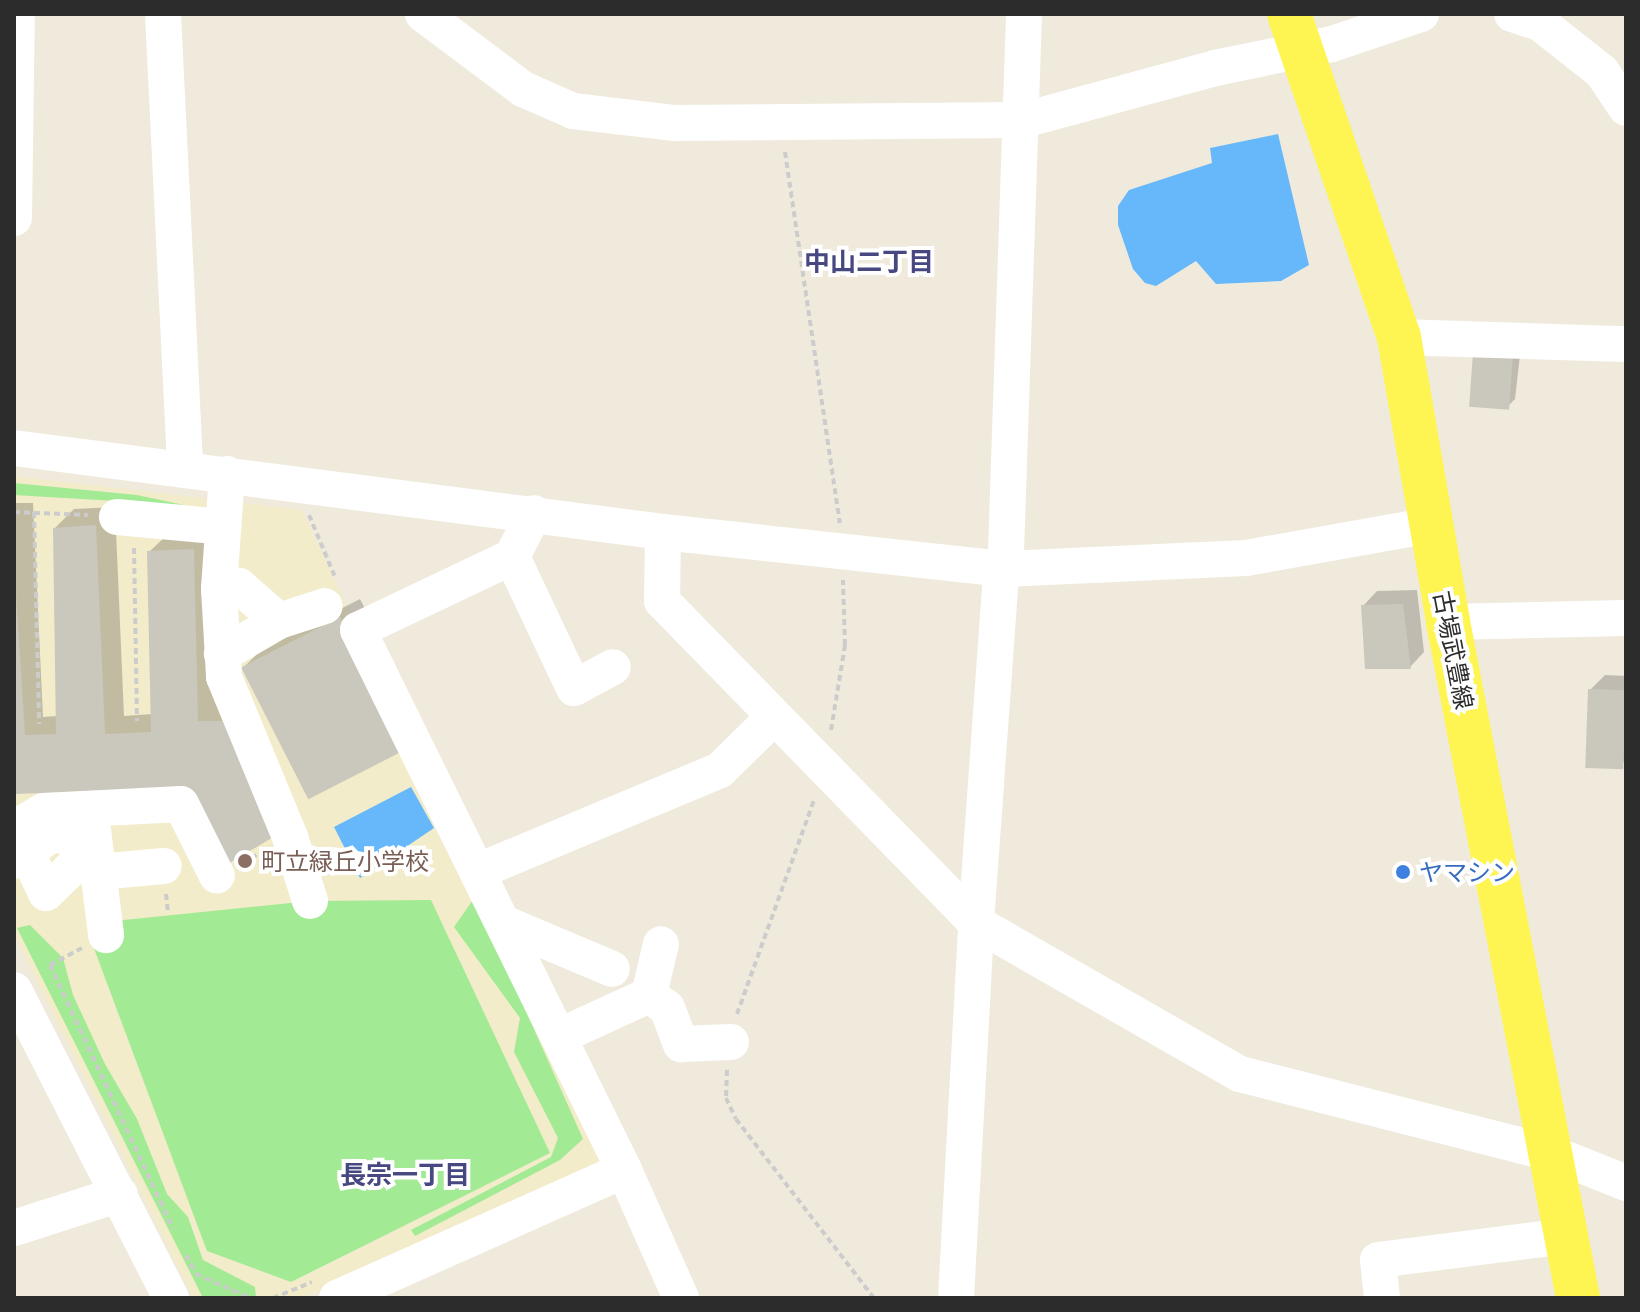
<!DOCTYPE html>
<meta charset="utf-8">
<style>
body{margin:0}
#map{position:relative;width:1640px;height:1312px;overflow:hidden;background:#efeadc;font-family:"Open Sans","Noto Sans JP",sans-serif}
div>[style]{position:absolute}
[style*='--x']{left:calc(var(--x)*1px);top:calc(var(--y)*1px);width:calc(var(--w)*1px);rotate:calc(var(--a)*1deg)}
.education>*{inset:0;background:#f2ecca}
.green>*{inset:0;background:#a2ea94}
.water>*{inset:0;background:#66b8fa}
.shadow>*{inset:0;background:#0003}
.building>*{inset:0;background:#cac7bc;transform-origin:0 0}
.path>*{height:4px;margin-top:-2px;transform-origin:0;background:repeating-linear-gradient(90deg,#ccc 0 6px,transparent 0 10px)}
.minor>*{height:36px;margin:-18px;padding:0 18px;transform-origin:18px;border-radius:18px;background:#fff}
.major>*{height:44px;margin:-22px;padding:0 22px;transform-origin:22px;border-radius:22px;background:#fef552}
.dots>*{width:22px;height:22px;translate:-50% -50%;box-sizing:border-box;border:4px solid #fff;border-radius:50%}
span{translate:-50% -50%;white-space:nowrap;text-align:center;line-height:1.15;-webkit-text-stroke:8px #fff;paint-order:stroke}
.street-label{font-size:24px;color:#2c2c2c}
.education-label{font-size:24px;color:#785e54}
.left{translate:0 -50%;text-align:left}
.shop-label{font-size:24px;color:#366cbe}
.neighbourhood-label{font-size:26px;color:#474781;font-weight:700}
.frame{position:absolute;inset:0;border:16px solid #2c2c2c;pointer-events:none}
</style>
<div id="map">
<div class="education">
<i style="clip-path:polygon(14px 476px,302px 510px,606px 1166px,302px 1298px,193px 1298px,14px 935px)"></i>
</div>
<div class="green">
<i style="clip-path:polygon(14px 483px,137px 495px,184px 505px,14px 495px)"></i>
<i style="clip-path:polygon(475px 897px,583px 1139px,560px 1160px,415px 1236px,411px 1230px,551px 1157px,558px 1138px,514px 1052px,520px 1018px,454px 927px)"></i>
<i style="clip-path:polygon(431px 900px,550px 1153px,291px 1282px,207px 1251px,92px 943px,104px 922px,310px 901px)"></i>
<i style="clip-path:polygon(30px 925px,63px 958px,73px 995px,105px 1064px,137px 1119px,167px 1194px,188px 1217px,203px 1260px,255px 1287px,256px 1298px,203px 1298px,17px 928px)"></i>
</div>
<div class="water">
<i style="clip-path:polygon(1278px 134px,1309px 265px,1281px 281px,1216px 284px,1196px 261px,1156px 286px,1145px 283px,1133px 269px,1118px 225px,1118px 206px,1129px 190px,1212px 163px,1210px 148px)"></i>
<i style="clip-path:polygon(411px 787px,434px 828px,360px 878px,334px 827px)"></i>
</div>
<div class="shadow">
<i style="clip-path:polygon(1484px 344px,1521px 346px,1515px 399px,1506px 408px)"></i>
<i style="clip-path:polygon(14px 503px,33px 503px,43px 717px,57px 716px,55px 528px,74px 509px,115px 507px,124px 716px,152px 714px,149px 552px,169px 533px,213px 530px,217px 702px,293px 816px,182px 786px,14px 792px)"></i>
<i style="clip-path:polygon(1417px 590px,1424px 652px,1410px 667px,1363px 606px,1377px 591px)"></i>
<i style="clip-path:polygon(360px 599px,426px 728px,243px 668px,262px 649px)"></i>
<i style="clip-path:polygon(1605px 675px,1626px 676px,1626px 767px,1590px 690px)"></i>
</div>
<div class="building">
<i style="left:1473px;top:352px;width:40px;height:55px;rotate:4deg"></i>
<i style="clip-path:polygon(96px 525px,105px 734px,151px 732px,147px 551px,194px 549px,198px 721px,224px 721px,275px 836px,219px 869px,180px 788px,14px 794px,14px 563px,25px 735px,56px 734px,53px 528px)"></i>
<i style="clip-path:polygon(1403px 604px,1411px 669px,1365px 669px,1361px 605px)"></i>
<i style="left:340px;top:617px;width:148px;height:111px;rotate:63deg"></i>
<i style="left:1588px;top:689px;width:38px;height:79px;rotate:2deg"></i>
</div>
<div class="path">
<i style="--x:785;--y:152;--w:375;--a:81.6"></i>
<i style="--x:14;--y:512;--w:74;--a:2.3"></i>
<i style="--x:34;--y:512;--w:212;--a:88.6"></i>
<i style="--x:309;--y:515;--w:67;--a:67.2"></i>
<i style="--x:134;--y:548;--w:173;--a:89"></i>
<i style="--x:831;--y:730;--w:86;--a:-80.6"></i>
<i style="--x:845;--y:645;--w:65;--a:-91.8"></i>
<i style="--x:242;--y:862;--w:23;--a:-25"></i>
<i style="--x:166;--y:894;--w:18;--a:84"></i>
<i style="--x:82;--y:948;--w:36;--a:152"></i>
<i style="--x:50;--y:965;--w:291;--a:65"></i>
<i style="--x:737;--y:1014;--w:227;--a:-70.2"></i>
<i style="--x:727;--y:1070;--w:28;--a:92"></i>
<i style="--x:726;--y:1098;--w:23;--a:65"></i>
<i style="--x:736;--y:1119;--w:226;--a:52.4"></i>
<i style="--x:186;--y:1255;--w:21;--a:62"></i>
<i style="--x:196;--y:1274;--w:59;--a:24"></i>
<i style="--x:273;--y:1298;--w:42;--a:-22.3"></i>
</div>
<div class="minor">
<i style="--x:163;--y:14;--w:456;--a:87.2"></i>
<i style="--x:423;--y:14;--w:125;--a:36.9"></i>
<i style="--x:523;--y:89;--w:55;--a:23.7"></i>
<i style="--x:573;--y:111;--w:103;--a:6.7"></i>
<i style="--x:675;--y:123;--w:349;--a:-0.5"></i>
<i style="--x:1024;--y:120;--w:198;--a:-15.2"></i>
<i style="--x:1215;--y:68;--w:119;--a:-11.6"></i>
<i style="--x:1332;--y:44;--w:94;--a:-18.6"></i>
<i style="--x:1512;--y:14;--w:29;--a:18"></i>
<i style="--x:1540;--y:23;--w:79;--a:38.3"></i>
<i style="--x:1602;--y:72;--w:43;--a:56.3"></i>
<i style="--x:14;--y:218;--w:204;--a:-89.2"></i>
<i style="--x:1399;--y:337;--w:227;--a:1.8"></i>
<i style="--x:14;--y:448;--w:654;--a:7.37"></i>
<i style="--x:663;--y:532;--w:342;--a:6.2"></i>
<i style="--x:1003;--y:569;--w:243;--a:-2.6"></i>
<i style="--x:1246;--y:558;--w:188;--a:-10.1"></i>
<i style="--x:227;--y:474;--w:115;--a:94"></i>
<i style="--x:219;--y:589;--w:88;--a:86.7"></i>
<i style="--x:224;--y:677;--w:173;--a:67.6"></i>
<i style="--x:290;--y:837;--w:67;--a:72.6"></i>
<i style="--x:117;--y:517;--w:107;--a:5.3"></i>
<i style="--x:663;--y:532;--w:69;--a:90.8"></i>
<i style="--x:662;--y:601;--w:450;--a:45.7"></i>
<i style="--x:976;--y:923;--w:304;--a:29.8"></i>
<i style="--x:1240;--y:1074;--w:321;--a:14.3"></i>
<i style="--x:1551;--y:1153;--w:81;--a:21.8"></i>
<i style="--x:512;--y:557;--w:145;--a:64.7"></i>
<i style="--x:574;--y:688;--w:44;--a:-28.3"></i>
<i style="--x:219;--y:589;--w:20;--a:-9"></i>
<i style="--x:239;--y:586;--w:53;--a:41.2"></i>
<i style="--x:279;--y:621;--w:66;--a:149.9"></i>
<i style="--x:279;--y:621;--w:48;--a:-18.1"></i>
<i style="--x:1448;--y:622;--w:178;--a:-1.3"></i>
<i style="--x:14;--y:828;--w:34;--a:-30"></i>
<i style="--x:44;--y:811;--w:137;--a:-2.9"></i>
<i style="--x:181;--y:804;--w:80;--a:63.4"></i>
<i style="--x:93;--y:830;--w:106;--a:82.9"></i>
<i style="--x:14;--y:861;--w:43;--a:-35.5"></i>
<i style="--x:49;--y:836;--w:20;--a:-6"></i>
<i style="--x:69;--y:834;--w:27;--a:62"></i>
<i style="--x:82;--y:858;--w:50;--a:135.8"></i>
<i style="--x:46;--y:893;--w:42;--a:-115.3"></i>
<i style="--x:28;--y:855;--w:9;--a:153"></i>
<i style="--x:481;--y:870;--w:259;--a:-22.7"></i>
<i style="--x:720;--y:770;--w:74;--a:-44.5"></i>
<i style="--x:98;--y:872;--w:66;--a:-5.2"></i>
<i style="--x:506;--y:924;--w:115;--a:23"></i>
<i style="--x:14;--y:990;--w:346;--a:63"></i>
<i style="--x:649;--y:995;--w:52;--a:-76.8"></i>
<i style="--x:560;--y:1036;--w:98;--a:-24.7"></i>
<i style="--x:649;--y:995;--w:22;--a:36"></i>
<i style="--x:667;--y:1008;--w:39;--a:69"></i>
<i style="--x:681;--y:1044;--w:50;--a:-2.3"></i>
<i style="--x:624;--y:1170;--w:140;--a:66"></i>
<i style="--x:14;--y:1228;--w:111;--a:-17.8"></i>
<i style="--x:337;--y:1298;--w:314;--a:-24"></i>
<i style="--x:624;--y:1170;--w:602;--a:-116.22"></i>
<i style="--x:358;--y:630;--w:170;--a:-25.4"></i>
<i style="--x:512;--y:557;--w:49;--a:-63.4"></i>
<i style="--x:956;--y:1298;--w:376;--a:-86.9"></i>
<i style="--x:976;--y:923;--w:339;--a:-85.9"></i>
<i style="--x:1000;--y:585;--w:34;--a:-80"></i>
<i style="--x:1006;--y:552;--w:538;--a:-88.08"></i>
<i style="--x:1382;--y:1298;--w:38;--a:-96"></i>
<i style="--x:1378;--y:1260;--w:190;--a:-7.3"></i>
</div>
<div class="major">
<i style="--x:1289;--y:14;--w:341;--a:71.2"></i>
<i style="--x:1399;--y:337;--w:289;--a:80.2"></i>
<i style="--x:1448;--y:622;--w:688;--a:79.11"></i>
</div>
<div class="dots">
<i style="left:245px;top:861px;background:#8d6e63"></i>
<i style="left:1403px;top:872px;background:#3f7fe0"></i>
</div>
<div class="street-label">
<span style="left:1454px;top:650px;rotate:79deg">古場武豊線</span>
</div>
<div class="education-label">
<span class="left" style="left:261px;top:861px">町立緑丘小学校</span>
</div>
<div class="shop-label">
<span class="left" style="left:1419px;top:872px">ヤマシン</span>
</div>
<div class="neighbourhood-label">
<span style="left:869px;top:262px">中山二丁目</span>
<span style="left:405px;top:1175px">長宗一丁目</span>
</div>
<div class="frame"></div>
</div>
